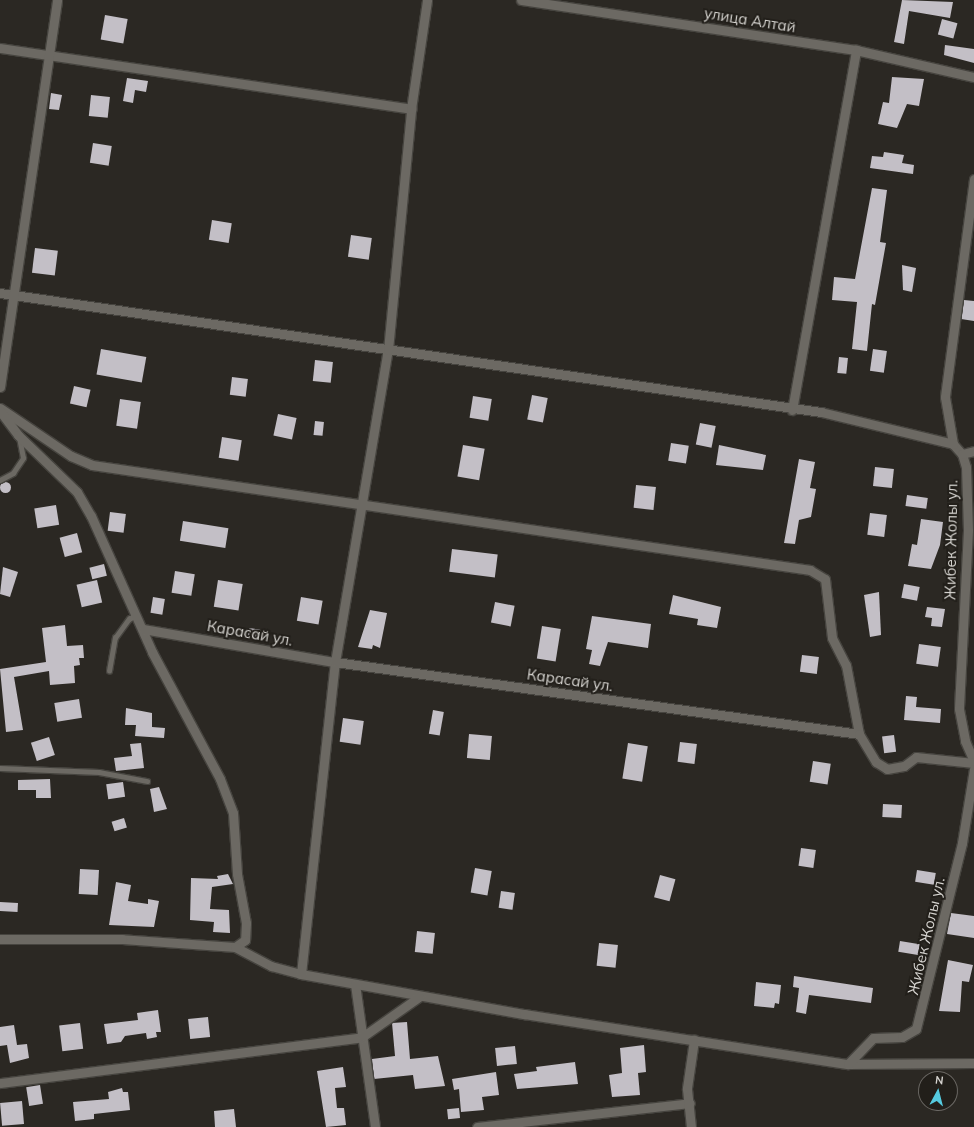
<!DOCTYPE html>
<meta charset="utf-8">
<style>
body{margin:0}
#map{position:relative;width:974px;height:1127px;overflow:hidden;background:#2b2823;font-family:Mulish,sans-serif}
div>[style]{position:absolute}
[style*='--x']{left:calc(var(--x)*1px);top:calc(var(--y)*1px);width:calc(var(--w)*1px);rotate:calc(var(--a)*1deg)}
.building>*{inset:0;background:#c3bfc6;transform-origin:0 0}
.round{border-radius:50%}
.roads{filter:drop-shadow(1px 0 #46443f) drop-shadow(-1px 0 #46443f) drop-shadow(0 1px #46443f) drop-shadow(0 -1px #46443f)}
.service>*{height:4.5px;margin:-2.25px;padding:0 2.25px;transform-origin:2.25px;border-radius:2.25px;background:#6c6963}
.minor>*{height:9px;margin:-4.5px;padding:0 4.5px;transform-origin:4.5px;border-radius:4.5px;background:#6c6963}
span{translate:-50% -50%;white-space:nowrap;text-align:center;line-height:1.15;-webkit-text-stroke:4px #221f1a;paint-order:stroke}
.street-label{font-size:15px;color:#d6d4d0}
.north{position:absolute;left:918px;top:1071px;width:40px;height:40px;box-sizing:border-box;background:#221f1a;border:1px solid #6a6763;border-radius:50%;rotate:7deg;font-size:11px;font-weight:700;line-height:16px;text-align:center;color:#d6d4d0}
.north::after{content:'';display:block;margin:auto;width:14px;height:18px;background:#55cadf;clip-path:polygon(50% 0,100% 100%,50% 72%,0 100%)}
</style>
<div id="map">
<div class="building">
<i style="clip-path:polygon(902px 0,953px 2px,950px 18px,909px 11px,904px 44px,894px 42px)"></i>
<i style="left:105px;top:15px;width:23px;height:25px;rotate:10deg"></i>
<i style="left:942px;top:19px;width:16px;height:16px;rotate:15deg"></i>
<i style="clip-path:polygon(945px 45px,974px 49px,974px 63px,944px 55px)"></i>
<i style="clip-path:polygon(892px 77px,924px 79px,919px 106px,907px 104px,897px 128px,878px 124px,883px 102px,889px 103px)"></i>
<i style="clip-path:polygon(127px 78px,148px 81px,146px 92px,135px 90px,133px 103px,123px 101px)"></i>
<i style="clip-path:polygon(51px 93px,62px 95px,59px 110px,49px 109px)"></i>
<i style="left:91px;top:95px;width:19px;height:21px;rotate:6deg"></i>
<i style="left:93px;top:143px;width:19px;height:20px;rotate:9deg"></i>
<i style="clip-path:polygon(884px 152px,904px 155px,902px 163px,914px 165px,913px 174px,870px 168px,872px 156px,883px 157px)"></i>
<i style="clip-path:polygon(872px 188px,887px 190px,880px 242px,886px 243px,875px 305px,872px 304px,867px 351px,852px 349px,857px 302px,832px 300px,834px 277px,855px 279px)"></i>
<i style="left:212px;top:220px;width:20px;height:20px;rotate:9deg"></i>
<i style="left:351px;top:235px;width:21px;height:22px;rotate:8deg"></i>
<i style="left:35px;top:248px;width:23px;height:25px;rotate:7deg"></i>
<i style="clip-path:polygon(902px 265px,916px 268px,912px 292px,903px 290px)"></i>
<i style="clip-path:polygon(964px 300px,974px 301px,974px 321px,961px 319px)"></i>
<i style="left:101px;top:349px;width:46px;height:26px;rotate:10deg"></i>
<i style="left:873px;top:349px;width:14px;height:22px;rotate:8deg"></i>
<i style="left:839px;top:357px;width:9px;height:16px;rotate:6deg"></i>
<i style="left:315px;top:360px;width:18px;height:21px;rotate:6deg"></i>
<i style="left:232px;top:377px;width:16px;height:18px;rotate:7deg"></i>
<i style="left:74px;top:386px;width:17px;height:18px;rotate:13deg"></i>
<i style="left:532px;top:395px;width:16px;height:25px;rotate:11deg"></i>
<i style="left:473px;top:396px;width:19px;height:22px;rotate:9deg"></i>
<i style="left:120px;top:399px;width:21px;height:27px;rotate:8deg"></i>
<i style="left:278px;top:414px;width:19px;height:22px;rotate:12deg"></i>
<i style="left:315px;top:421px;width:9px;height:14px;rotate:6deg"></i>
<i style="left:700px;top:423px;width:16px;height:22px;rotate:11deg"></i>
<i style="left:222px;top:437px;width:20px;height:21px;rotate:9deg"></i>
<i style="left:671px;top:443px;width:18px;height:18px;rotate:9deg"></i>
<i style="left:463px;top:445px;width:22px;height:32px;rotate:10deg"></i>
<i style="clip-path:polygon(719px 445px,766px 455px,763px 470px,716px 465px)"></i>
<i style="clip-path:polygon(799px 459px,815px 462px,810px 488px,816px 489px,811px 517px,799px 520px,795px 544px,784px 543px)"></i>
<i style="left:875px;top:467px;width:19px;height:19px;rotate:6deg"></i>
<i class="round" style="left:-0.5px;top:481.5px;width:11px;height:11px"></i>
<i style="left:636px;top:485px;width:20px;height:23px;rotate:6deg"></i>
<i style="left:907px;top:495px;width:21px;height:11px;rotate:8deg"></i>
<i style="left:56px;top:505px;width:20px;height:22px;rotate:81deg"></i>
<i style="left:110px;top:512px;width:16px;height:19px;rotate:7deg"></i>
<i style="left:870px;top:513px;width:17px;height:22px;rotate:7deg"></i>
<i style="clip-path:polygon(921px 519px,943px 522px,940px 545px,931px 569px,908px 566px,912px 544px,917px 545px)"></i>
<i style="left:183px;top:521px;width:46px;height:20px;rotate:9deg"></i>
<i style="left:77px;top:533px;width:20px;height:18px;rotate:75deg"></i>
<i style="left:452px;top:549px;width:46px;height:23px;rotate:7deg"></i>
<i style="left:104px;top:564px;width:12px;height:15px;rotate:76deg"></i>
<i style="clip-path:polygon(3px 567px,18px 572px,10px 597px,0 594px)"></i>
<i style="left:175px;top:571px;width:20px;height:22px;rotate:9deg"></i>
<i style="left:97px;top:580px;width:23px;height:21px;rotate:77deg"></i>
<i style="left:218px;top:580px;width:25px;height:27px;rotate:9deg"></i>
<i style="left:904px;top:584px;width:16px;height:14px;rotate:11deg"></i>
<i style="clip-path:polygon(879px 592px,881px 635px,870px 637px,864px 595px)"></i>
<i style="clip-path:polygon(673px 595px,721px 607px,717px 628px,697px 625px,698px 619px,669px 614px)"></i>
<i style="left:153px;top:597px;width:12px;height:16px;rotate:9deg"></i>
<i style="left:301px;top:597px;width:22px;height:24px;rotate:10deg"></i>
<i style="left:495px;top:602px;width:20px;height:21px;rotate:11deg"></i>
<i style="clip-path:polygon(927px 607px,945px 609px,942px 627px,931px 626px,932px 618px,925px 617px)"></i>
<i style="clip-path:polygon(370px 610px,387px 613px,380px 648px,373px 645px,372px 649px,358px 647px)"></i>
<i style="clip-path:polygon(592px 616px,651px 624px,648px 648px,608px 642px,600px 666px,589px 664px,592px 650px,586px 649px)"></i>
<i style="clip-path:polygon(65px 625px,67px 646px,83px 645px,84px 658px,79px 658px,80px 665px,74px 666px,75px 683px,50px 685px,49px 671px,14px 677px,23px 730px,6px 732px,0 669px,46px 662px,42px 628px)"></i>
<i style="left:542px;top:626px;width:19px;height:33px;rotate:9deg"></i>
<i style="left:249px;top:628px;width:12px;height:9px;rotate:9deg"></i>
<i style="left:919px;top:644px;width:22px;height:20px;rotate:8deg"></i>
<i style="left:802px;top:655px;width:17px;height:17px;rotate:7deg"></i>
<i style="clip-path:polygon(906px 696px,917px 697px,916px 707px,941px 709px,940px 723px,904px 720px)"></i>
<i style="left:79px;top:699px;width:19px;height:25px;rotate:81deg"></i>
<i style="clip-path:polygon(126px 708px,152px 713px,152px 727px,165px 728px,164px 738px,135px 736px,136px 725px,125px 725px)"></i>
<i style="left:433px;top:710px;width:11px;height:24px;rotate:10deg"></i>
<i style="left:343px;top:718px;width:21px;height:24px;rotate:8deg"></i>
<i style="left:469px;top:734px;width:23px;height:24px;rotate:5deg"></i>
<i style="left:894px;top:735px;width:17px;height:12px;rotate:83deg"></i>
<i style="left:49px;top:737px;width:19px;height:19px;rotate:72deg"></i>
<i style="left:680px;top:742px;width:17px;height:20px;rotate:7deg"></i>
<i style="clip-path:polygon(141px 743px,144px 768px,116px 771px,114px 758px,132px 756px,130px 744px)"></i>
<i style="left:628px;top:743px;width:20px;height:36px;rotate:9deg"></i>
<i style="left:813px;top:761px;width:18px;height:21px;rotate:9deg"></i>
<i style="clip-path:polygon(50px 779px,51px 798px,36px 798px,36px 790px,18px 790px,18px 780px)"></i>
<i style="left:123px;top:782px;width:15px;height:17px;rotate:82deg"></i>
<i style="clip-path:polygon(159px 787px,167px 809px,154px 812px,150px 789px)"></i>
<i style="left:883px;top:804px;width:19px;height:13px;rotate:3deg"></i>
<i style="left:124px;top:818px;width:10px;height:13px;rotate:73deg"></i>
<i style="left:801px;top:848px;width:15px;height:18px;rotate:8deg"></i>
<i style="left:475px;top:868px;width:17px;height:25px;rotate:10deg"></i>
<i style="left:80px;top:869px;width:19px;height:25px;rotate:3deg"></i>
<i style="left:917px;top:870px;width:19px;height:12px;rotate:9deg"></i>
<i style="clip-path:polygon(228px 874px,233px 884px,212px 887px,210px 909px,229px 910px,230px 933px,213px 932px,214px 922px,190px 920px,191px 878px,218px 879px,217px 876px)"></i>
<i style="left:660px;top:875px;width:16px;height:23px;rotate:15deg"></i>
<i style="clip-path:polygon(116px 882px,131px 885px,128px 901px,148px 904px,148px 899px,159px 901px,154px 927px,109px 925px)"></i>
<i style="left:501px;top:891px;width:14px;height:17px;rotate:8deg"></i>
<i style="left:0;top:902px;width:18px;height:9px;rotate:3deg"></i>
<i style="clip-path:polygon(951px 913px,974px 916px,974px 938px,947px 934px)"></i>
<i style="left:417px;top:931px;width:18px;height:21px;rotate:6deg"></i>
<i style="left:900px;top:941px;width:20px;height:11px;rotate:9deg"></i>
<i style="left:599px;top:943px;width:19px;height:23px;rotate:6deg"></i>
<i style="clip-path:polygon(948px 960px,973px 965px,969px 982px,962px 981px,960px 1012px,939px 1011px)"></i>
<i style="clip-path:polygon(794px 976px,873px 988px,871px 1003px,809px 995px,806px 1014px,796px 1012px,799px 988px,793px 987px)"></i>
<i style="clip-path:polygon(756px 982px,781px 985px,779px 1004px,775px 1003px,774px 1008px,754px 1006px)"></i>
<i style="clip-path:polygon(158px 1010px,161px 1032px,156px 1032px,157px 1037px,147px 1039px,146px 1033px,125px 1036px,121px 1042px,107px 1044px,104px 1024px,138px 1020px,137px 1013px)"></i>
<i style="left:208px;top:1017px;width:20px;height:20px;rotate:84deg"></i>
<i style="clip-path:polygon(407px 1022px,410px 1059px,438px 1056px,445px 1086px,415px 1089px,413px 1075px,374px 1079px,372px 1059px,395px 1056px,392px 1023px)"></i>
<i style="left:80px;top:1023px;width:26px;height:21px;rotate:83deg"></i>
<i style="clip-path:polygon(14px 1025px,17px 1045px,27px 1044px,29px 1058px,10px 1063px,7px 1045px,0 1046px,0 1027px)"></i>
<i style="clip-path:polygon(644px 1045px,646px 1072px,638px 1073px,640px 1095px,612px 1097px,609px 1075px,622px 1073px,620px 1048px)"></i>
<i style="left:515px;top:1046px;width:18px;height:20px;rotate:84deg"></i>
<i style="clip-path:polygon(575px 1062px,578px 1084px,517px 1089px,514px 1074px,537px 1071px,536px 1067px)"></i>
<i style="clip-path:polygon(343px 1067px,346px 1087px,335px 1088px,337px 1108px,344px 1108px,346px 1125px,326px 1127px,317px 1071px)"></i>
<i style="clip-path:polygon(496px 1072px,499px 1095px,482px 1097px,484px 1110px,461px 1112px,459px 1089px,454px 1090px,452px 1079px)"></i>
<i style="left:40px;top:1085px;width:19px;height:14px;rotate:81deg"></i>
<i style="clip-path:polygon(122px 1088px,123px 1092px,128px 1092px,130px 1110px,94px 1114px,94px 1119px,75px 1121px,73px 1102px,109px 1099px,108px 1092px)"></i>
<i style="left:22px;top:1101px;width:23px;height:22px;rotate:85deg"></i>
<i style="left:459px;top:1108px;width:10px;height:12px;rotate:84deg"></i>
<i style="clip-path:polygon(234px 1109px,236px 1127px,215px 1127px,214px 1111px)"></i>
</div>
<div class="roads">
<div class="service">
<i style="--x:0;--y:480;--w:15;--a:-28"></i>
<i style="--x:13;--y:473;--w:18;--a:-56"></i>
<i style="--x:23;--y:458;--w:20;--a:-101"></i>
<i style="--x:109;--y:671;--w:34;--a:-80"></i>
<i style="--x:115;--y:638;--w:24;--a:-54"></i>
<i style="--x:129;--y:619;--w:8;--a:-30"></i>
<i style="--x:0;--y:768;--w:99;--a:2.3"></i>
<i style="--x:99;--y:772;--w:49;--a:10.6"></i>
</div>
<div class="minor">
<i style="--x:521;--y:0;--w:339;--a:8.5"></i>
<i style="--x:856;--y:50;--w:121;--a:12.9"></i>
<i style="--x:0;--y:48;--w:416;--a:8.4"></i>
<i style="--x:974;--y:179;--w:220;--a:97.6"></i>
<i style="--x:945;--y:397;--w:48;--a:80.3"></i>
<i style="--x:953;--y:444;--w:13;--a:48"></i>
<i style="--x:962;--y:454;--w:14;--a:73"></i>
<i style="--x:966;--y:467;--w:63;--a:88.2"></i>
<i style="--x:968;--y:530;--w:179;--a:92.9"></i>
<i style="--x:959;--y:709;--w:33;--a:79"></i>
<i style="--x:965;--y:741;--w:22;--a:66"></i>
<i style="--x:0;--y:293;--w:830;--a:8.25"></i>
<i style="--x:821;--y:412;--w:136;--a:13.6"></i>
<i style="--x:0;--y:387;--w:391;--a:-81.6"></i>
<i style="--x:0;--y:408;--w:86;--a:34.1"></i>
<i style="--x:71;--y:456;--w:23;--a:23"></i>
<i style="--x:92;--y:465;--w:726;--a:8.32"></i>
<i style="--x:810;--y:570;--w:17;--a:31"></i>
<i style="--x:825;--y:579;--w:59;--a:83.2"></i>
<i style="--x:832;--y:638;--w:30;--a:63"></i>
<i style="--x:846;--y:665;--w:70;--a:79.3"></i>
<i style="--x:792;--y:410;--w:366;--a:-79.9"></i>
<i style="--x:0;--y:411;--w:30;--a:53"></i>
<i style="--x:18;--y:435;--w:82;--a:44"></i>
<i style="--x:77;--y:492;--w:28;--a:60"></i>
<i style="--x:91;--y:516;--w:149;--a:65.8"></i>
<i style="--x:152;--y:652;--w:144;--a:61.8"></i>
<i style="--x:220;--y:779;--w:36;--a:69"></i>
<i style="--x:233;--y:813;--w:61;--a:86.2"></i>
<i style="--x:237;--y:874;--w:50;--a:79.6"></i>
<i style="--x:246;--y:923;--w:17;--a:93"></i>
<i style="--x:245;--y:940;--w:12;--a:145"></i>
<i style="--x:235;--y:947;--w:113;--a:-176"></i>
<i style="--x:122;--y:939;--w:122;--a:180"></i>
<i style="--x:962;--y:454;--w:12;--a:-14"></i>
<i style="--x:143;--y:629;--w:195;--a:9.8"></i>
<i style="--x:335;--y:662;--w:529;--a:7.82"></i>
<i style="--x:859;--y:734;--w:33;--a:59"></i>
<i style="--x:876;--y:762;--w:13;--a:32"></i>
<i style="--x:887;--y:769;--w:17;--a:-10"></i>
<i style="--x:904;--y:766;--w:15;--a:-37"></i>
<i style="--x:916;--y:757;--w:58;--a:5.9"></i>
<i style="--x:235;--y:947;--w:41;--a:27.8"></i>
<i style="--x:271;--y:966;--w:31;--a:15"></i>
<i style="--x:301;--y:974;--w:227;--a:10.2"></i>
<i style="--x:524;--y:1014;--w:328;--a:8.8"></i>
<i style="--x:848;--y:1064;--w:126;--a:-0.5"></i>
<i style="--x:301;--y:974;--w:314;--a:-83.8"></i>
<i style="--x:335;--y:662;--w:316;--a:-80.4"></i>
<i style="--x:388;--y:350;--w:242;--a:-84.5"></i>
<i style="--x:411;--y:109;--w:110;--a:-81.6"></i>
<i style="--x:355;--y:984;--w:144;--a:82"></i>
<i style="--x:848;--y:1064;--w:36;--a:-46"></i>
<i style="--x:873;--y:1038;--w:29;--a:-2"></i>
<i style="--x:902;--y:1037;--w:16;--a:-30"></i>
<i style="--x:916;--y:1029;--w:192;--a:-76.1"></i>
<i style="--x:962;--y:843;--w:75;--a:-80.8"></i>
<i style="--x:0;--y:1083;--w:365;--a:-7.2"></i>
<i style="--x:362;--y:1037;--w:70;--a:-35.1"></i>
<i style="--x:477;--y:1127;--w:214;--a:-6.4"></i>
<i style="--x:691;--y:1127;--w:39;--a:-96"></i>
<i style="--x:687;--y:1088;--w:49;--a:-81.7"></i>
</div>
</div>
<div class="street-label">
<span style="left:750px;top:20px;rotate:9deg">улица Алтай</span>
<span style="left:951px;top:540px;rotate:-89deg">Жибек Жолы ул.</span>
<span style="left:250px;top:633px;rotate:10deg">Карасай ул.</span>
<span style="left:570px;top:680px;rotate:8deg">Карасай ул.</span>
<span style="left:926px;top:936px;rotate:-77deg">Жибек Жолы ул.</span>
</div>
<div class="north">N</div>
</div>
